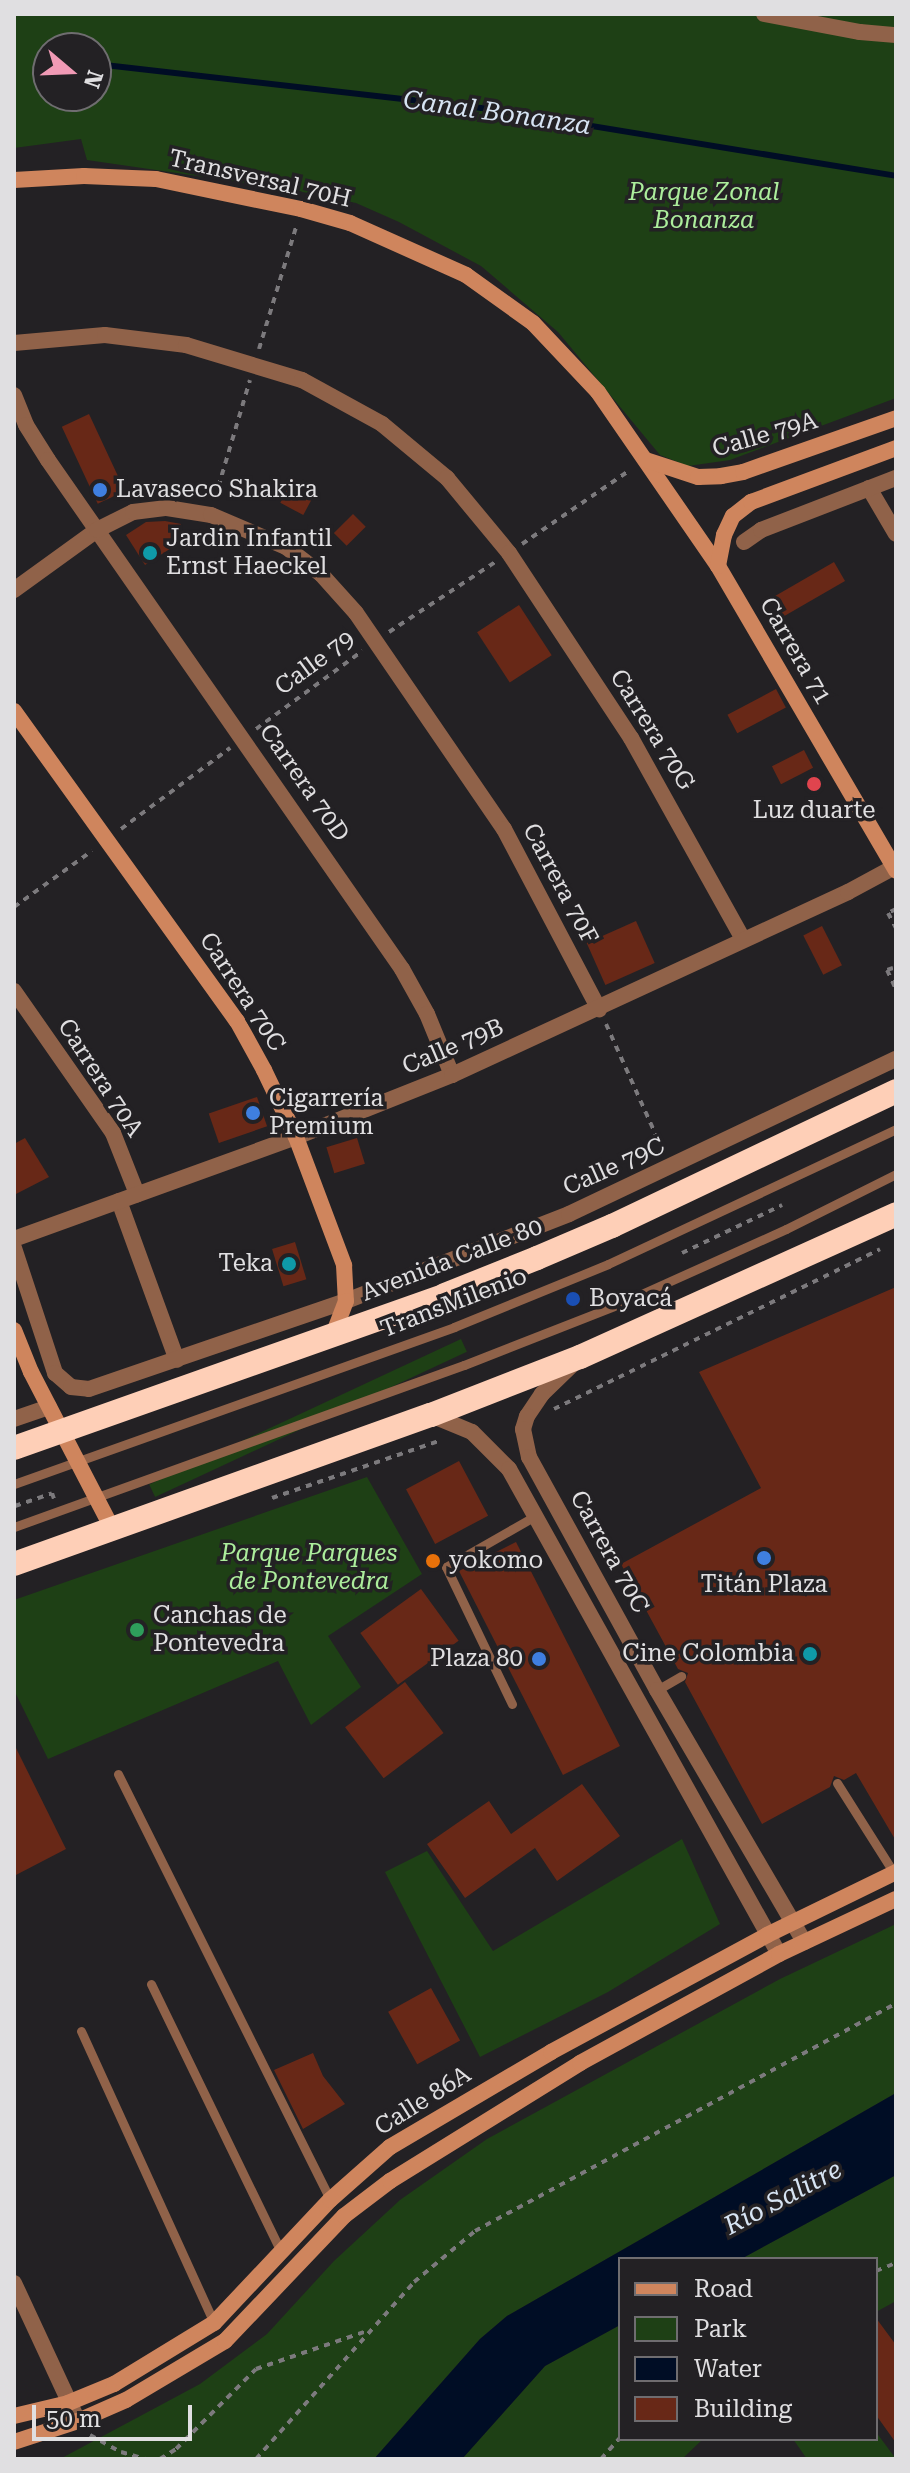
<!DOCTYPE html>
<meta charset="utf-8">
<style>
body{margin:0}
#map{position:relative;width:910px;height:2473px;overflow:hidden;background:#232124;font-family:"Roboto Serif",serif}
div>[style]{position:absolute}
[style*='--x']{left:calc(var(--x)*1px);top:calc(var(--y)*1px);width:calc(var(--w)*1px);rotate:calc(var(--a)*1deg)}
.green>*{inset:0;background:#1e4015;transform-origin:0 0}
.water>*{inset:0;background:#000d25}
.stream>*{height:6px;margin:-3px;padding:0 3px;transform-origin:3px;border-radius:3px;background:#000d25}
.building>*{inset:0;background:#682817;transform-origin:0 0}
.path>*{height:4px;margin-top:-2px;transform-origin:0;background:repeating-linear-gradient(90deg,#7c7a7d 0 6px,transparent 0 12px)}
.lane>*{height:9px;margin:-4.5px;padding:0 4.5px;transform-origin:4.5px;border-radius:4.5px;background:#906249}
.street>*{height:16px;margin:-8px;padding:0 8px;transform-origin:8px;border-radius:8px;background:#906249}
.secondary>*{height:16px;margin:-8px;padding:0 8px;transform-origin:8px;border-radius:8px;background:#cf855d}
.highway>*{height:24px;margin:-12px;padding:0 12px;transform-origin:12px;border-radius:12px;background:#fecfb7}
.dots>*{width:22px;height:22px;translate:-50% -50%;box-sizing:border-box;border:4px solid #232124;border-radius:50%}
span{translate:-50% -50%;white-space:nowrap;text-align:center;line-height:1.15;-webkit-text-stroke:7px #232124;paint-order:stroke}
.street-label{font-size:24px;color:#e0dfe1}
.park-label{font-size:24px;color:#aced9c;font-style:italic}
.poi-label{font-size:24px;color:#e0dfe1}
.left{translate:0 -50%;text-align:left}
.right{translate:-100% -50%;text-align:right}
.water-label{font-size:26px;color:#d7e4f3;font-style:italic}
.frame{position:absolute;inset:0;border:16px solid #e0dfe1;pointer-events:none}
.legend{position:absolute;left:618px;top:2257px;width:260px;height:184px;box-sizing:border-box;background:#232124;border:2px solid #6f6d70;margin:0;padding:10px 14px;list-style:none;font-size:24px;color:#e0dfe1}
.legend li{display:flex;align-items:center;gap:16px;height:40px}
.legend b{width:40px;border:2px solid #6f6d70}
.north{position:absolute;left:32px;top:32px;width:80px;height:80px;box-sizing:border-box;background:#232124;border:2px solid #6f6d70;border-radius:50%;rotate:109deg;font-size:22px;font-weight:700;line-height:32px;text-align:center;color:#e0dfe1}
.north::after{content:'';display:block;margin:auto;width:28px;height:36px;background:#f09ab5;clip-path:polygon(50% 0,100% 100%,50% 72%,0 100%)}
.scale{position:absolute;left:32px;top:2405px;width:160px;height:36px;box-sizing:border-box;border:4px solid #e0dfe1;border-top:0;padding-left:10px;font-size:24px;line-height:28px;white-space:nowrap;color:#e0dfe1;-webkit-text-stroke:6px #232124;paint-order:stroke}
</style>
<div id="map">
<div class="green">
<i style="clip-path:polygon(evenodd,14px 14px,896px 14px,896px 398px,730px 460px,688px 466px,660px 455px,558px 332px,481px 266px,399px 222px,356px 203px,288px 189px,87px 160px,81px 139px,14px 148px,14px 14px,48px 48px,96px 48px,96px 96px,48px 96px,48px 48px)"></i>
<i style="left:461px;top:1339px;width:14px;height:344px;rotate:65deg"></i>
<i style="clip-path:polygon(367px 1477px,422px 1574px,328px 1636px,361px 1687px,311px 1725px,278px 1661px,48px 1759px,14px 1690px,14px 1600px)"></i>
<i style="clip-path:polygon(682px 1839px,720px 1924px,608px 1992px,480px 2057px,385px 1872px,427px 1851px,493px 1951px)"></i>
<i style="clip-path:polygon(896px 1924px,896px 2093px,507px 2316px,480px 2339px,374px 2459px,60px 2459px,200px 2384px,267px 2334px,334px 2261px,400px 2200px,487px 2139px,780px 1979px)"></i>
<i style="clip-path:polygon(896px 2175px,896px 2301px,876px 2312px,876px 2259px,741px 2259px)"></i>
<i style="clip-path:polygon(620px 2325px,620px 2439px,703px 2439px,682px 2459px,462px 2459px,545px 2366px)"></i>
<i style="clip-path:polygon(876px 2432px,896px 2459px,807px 2459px,793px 2439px,876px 2439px)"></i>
</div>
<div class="water">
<i style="clip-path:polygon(896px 2093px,896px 2175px,741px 2259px,620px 2259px,620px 2325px,545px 2366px,462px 2459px,374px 2459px,480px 2339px,507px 2316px)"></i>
</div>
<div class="stream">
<i style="--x:96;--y:64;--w:388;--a:6.5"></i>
<i style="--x:482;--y:108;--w:420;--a:9.3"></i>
</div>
<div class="building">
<i style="left:89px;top:414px;width:85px;height:30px;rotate:65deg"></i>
<i style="left:293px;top:479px;width:26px;height:27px;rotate:28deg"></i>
<i style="left:353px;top:514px;width:18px;height:27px;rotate:45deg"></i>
<i style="clip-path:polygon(165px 521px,181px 524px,182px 541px,145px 565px,126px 535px,146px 522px)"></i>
<i style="left:834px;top:562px;width:22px;height:72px;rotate:60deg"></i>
<i style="left:519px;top:605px;width:60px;height:50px;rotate:57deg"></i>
<i style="left:776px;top:689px;width:21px;height:55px;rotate:62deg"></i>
<i style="left:804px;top:750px;width:20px;height:36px;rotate:63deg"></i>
<i style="left:636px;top:921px;width:46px;height:54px;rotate:66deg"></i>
<i style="left:822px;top:926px;width:44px;height:21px;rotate:63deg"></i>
<i style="left:257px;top:1097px;width:31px;height:51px;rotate:71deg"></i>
<i style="clip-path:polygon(25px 1138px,49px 1177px,14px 1195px,14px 1144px)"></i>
<i style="left:357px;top:1138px;width:27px;height:32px;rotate:73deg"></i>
<i style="left:295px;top:1242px;width:39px;height:24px;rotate:73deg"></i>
<i style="clip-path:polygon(896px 1287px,896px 1841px,856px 1773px,844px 1780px,834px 1776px,830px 1787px,762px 1824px,685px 1682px,688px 1673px,678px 1669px,621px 1564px,761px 1488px,699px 1372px)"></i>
<i style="left:459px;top:1461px;width:62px;height:60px;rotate:62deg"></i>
<i style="left:516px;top:1542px;width:229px;height:64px;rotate:63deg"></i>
<i style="left:421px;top:1589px;width:64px;height:75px;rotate:54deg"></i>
<i style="left:405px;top:1682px;width:64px;height:75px;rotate:53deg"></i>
<i style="clip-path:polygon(14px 1744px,66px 1849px,14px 1876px)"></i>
<i style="clip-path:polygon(582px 1784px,620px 1836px,557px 1881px,535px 1848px,465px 1898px,427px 1844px,489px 1801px,511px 1834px)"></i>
<i style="left:431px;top:1988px;width:60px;height:49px;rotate:61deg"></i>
<i style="clip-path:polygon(313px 2053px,323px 2076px,345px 2104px,303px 2129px,274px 2070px)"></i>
<i style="clip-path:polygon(876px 2318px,896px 2345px,896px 2443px,876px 2415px)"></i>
</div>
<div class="path">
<i style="--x:259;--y:349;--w:127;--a:-73.1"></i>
<i style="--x:215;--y:498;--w:123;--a:-73.5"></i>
<i style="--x:522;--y:544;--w:131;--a:-34.4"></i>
<i style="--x:389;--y:632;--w:127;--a:-33.4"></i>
<i style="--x:256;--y:729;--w:132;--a:-36.3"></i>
<i style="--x:121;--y:829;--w:136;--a:-36.6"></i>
<i style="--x:14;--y:907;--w:96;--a:-35.7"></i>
<i style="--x:896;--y:909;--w:9;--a:153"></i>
<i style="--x:888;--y:913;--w:17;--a:62"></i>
<i style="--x:896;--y:946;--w:5;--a:90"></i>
<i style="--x:893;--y:968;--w:6;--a:162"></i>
<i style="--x:887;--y:970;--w:21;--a:65"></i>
<i style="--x:606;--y:1024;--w:139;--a:65.8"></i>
<i style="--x:682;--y:1253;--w:111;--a:-25.6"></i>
<i style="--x:554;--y:1409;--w:363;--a:-26.1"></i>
<i style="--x:272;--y:1498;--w:179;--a:-18.9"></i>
<i style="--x:14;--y:1502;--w:4;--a:76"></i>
<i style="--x:15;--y:1506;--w:39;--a:-19"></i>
<i style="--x:52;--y:1493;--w:6;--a:72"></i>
<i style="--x:876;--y:2271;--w:22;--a:-22"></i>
<i style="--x:90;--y:2435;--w:35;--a:29"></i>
<i style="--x:121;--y:2452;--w:26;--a:16"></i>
<i style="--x:160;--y:2459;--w:19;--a:-32"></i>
<i style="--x:176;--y:2449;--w:113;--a:-45"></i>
<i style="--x:256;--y:2369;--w:120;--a:-18.9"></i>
<i style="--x:256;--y:2459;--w:237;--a:-48.2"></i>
<i style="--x:414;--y:2282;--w:80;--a:-39.9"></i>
<i style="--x:475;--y:2231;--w:479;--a:-28.4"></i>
<i style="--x:601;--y:2459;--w:28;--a:-48"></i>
</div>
<div class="lane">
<i style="--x:14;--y:1484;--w:467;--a:-19.6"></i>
<i style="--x:454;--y:1327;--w:166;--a:-22.2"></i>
<i style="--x:608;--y:1264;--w:318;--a:-25.1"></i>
<i style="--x:14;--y:1527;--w:478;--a:-19.8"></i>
<i style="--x:464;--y:1365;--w:164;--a:-21.4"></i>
<i style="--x:617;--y:1305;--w:185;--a:-24.2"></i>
<i style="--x:786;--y:1229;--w:123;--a:-26.6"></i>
<i style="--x:657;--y:1690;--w:28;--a:-30"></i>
<i style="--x:512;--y:1704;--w:152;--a:-115.7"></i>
<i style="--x:446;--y:1567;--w:103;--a:-29.8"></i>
<i style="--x:118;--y:1774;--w:476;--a:63.5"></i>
<i style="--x:837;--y:1783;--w:107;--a:57.7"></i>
<i style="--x:151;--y:1984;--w:296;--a:64.1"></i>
<i style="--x:81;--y:2031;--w:321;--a:65.5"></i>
</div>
<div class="street">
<i style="--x:764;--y:14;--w:98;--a:10.6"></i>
<i style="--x:860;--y:32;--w:36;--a:5"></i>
<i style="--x:14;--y:343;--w:91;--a:-5"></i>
<i style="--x:105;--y:335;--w:82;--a:7"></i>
<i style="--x:186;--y:345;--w:121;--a:16.8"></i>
<i style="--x:302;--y:380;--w:91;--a:28.8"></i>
<i style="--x:382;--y:424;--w:85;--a:39.7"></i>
<i style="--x:447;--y:478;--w:97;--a:50.4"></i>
<i style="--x:509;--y:553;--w:222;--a:56.6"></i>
<i style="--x:631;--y:738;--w:230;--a:60.9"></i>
<i style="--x:14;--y:395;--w:32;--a:68"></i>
<i style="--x:26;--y:425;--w:41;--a:57.8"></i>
<i style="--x:48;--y:460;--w:620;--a:55.18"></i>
<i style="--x:402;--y:969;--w:51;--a:60.9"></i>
<i style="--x:427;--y:1014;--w:66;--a:67.7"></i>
<i style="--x:869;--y:488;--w:53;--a:59.6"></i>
<i style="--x:744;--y:542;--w:21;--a:-35"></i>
<i style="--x:761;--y:530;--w:145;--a:-21.1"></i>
<i style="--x:14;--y:590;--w:102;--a:-35.9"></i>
<i style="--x:97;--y:530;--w:40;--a:-26.6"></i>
<i style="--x:133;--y:512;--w:34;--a:-7"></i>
<i style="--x:167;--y:508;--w:45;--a:9"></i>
<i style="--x:211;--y:515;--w:82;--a:23.1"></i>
<i style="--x:286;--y:547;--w:44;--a:37.6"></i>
<i style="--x:321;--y:574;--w:52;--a:48.1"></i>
<i style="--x:356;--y:613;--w:262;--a:55.6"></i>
<i style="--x:504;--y:829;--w:204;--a:62.2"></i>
<i style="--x:14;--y:991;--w:173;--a:55.1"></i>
<i style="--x:113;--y:1133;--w:66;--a:68.5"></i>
<i style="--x:119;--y:1201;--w:169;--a:70"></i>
<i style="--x:14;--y:1239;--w:300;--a:-19.9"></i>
<i style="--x:296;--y:1137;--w:168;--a:-21.7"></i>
<i style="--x:452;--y:1075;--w:436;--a:-24.8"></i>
<i style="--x:848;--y:892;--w:55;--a:-28.4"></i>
<i style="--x:14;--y:1248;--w:132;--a:71.8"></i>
<i style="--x:55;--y:1373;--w:21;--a:41"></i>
<i style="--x:71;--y:1387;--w:18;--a:6"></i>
<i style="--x:89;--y:1389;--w:272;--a:-18.9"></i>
<i style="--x:346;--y:1301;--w:239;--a:-21.3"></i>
<i style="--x:569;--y:1214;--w:362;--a:-25.4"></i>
<i style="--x:574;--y:1363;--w:45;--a:135.9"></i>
<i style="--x:542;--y:1394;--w:27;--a:124"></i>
<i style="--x:527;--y:1416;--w:14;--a:107"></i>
<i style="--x:523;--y:1429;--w:29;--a:78"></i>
<i style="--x:529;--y:1457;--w:266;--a:61.2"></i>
<i style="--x:657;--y:1690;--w:292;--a:59.7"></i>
<i style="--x:431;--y:1415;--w:44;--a:22.5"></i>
<i style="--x:472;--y:1432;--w:52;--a:45"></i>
<i style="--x:509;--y:1469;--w:555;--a:60.9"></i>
<i style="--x:14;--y:1419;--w:37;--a:-19"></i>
<i style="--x:14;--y:2283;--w:152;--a:65.1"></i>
</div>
<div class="secondary">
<i style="--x:14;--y:180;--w:70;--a:-3.3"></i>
<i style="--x:84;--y:176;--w:72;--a:2.4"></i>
<i style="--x:156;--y:179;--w:148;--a:11.7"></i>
<i style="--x:301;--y:209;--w:51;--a:15.9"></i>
<i style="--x:350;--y:223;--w:127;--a:24.1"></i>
<i style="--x:466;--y:275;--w:82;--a:35.6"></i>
<i style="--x:533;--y:323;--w:95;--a:46.7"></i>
<i style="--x:598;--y:392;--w:211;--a:55.4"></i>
<i style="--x:718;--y:566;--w:353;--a:59.7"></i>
<i style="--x:646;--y:460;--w:55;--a:18.1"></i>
<i style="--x:698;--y:477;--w:23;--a:-2"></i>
<i style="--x:721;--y:476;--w:22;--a:-10"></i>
<i style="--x:743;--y:472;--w:162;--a:-19.4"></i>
<i style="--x:718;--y:566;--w:32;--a:-79"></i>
<i style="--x:724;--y:535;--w:21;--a:-65"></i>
<i style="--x:733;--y:516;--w:23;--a:-38"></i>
<i style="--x:751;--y:502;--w:155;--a:-20.4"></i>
<i style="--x:14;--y:711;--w:382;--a:54.3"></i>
<i style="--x:237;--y:1021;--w:56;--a:61.1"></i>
<i style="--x:264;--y:1070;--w:74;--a:64.5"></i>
<i style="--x:296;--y:1137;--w:137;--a:69.4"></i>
<i style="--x:344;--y:1265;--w:36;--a:87"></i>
<i style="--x:346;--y:1301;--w:36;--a:111"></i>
<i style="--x:14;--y:1330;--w:45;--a:68"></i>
<i style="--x:31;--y:1372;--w:178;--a:62.6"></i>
<i style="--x:14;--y:2416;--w:56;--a:-13.5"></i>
<i style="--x:68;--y:2403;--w:50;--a:-22.4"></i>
<i style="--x:114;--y:2384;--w:117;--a:-31.4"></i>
<i style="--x:214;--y:2323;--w:169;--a:-46.7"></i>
<i style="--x:330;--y:2200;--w:80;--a:-41.5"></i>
<i style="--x:390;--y:2147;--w:187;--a:-30.5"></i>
<i style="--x:551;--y:2052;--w:246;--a:-28.4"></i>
<i style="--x:767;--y:1935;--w:144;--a:-26"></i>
<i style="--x:14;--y:2442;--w:67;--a:-18.2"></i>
<i style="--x:78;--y:2421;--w:52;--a:-23.6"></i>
<i style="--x:126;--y:2400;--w:115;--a:-30.8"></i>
<i style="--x:225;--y:2341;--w:173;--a:-46.4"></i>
<i style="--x:344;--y:2216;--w:58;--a:-37.3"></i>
<i style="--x:390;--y:2181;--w:224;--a:-31.8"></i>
<i style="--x:580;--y:2063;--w:227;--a:-28.7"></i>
<i style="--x:779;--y:1954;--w:129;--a:-25.2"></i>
</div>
<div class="highway">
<i style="--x:14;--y:1448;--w:457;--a:-19.5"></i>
<i style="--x:445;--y:1295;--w:99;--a:-21.9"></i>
<i style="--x:537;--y:1258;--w:82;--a:-23.1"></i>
<i style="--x:612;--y:1226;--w:314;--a:-25.4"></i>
<i style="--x:14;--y:1564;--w:443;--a:-19.7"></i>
<i style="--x:431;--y:1415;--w:160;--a:-21.3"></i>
<i style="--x:580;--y:1357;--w:347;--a:-24.3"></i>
</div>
<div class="dots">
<i style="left:100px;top:490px;background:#3f7fe0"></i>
<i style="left:150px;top:553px;background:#0f9aa8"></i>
<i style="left:814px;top:784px;background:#e0444e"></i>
<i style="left:253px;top:1113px;background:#3f7fe0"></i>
<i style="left:289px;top:1264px;background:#0f9aa8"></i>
<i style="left:573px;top:1299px;background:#1a4fb4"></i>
<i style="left:764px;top:1558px;background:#3f7fe0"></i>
<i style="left:433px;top:1561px;background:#e8710a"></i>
<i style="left:137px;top:1630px;background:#2e9e5b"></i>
<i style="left:810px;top:1654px;background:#0f9aa8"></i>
<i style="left:539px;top:1659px;background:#3f7fe0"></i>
</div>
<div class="street-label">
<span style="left:260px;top:179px;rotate:13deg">Transversal 70H</span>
<span style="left:765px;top:435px;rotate:-16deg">Calle 79A</span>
<span style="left:795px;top:651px;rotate:60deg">Carrera 71</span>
<span style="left:315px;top:663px;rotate:-36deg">Calle 79</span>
<span style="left:652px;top:730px;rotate:58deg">Carrera 70G</span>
<span style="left:304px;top:783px;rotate:55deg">Carrera 70D</span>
<span style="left:560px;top:884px;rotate:62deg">Carrera 70F</span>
<span style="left:242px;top:992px;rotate:57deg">Carrera 70C</span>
<span style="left:453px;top:1047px;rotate:-23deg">Calle 79B</span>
<span style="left:100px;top:1078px;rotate:57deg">Carrera 70A</span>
<span style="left:614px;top:1167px;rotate:-24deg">Calle 79C</span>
<span style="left:452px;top:1260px;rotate:-21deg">Avenida Calle 80</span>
<span style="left:454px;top:1303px;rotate:-21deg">TransMilenio</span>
<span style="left:609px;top:1552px;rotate:61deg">Carrera 70C</span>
<span style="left:423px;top:2101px;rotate:-32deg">Calle 86A</span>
</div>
<div class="park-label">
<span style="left:704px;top:207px">Parque Zonal<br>Bonanza</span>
<span style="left:309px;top:1568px">Parque Parques<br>de Pontevedra</span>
</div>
<div class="poi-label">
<span class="left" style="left:116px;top:490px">Lavaseco Shakira</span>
<span class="left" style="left:166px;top:553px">Jardin Infantil<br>Ernst Haeckel</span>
<span style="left:814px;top:811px">Luz duarte</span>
<span class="left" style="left:269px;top:1113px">Cigarrería<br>Premium</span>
<span class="right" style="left:273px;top:1264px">Teka</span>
<span class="left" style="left:589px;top:1299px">Boyacá</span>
<span class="left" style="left:449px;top:1561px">yokomo</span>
<span style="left:764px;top:1585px">Titán Plaza</span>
<span class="left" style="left:153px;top:1630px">Canchas de<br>Pontevedra</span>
<span class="right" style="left:794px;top:1654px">Cine Colombia</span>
<span class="right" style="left:523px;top:1659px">Plaza 80</span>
</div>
<div class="water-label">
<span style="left:497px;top:113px;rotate:8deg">Canal Bonanza</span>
<span style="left:783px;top:2198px;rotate:-28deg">Río Salitre</span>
</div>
<div class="frame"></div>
<ul class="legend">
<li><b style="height:10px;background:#cf855d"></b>Road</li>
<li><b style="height:22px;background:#1e4015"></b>Park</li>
<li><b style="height:22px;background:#000d25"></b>Water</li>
<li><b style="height:22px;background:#682817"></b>Building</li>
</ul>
<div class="north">N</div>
<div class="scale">50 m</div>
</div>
